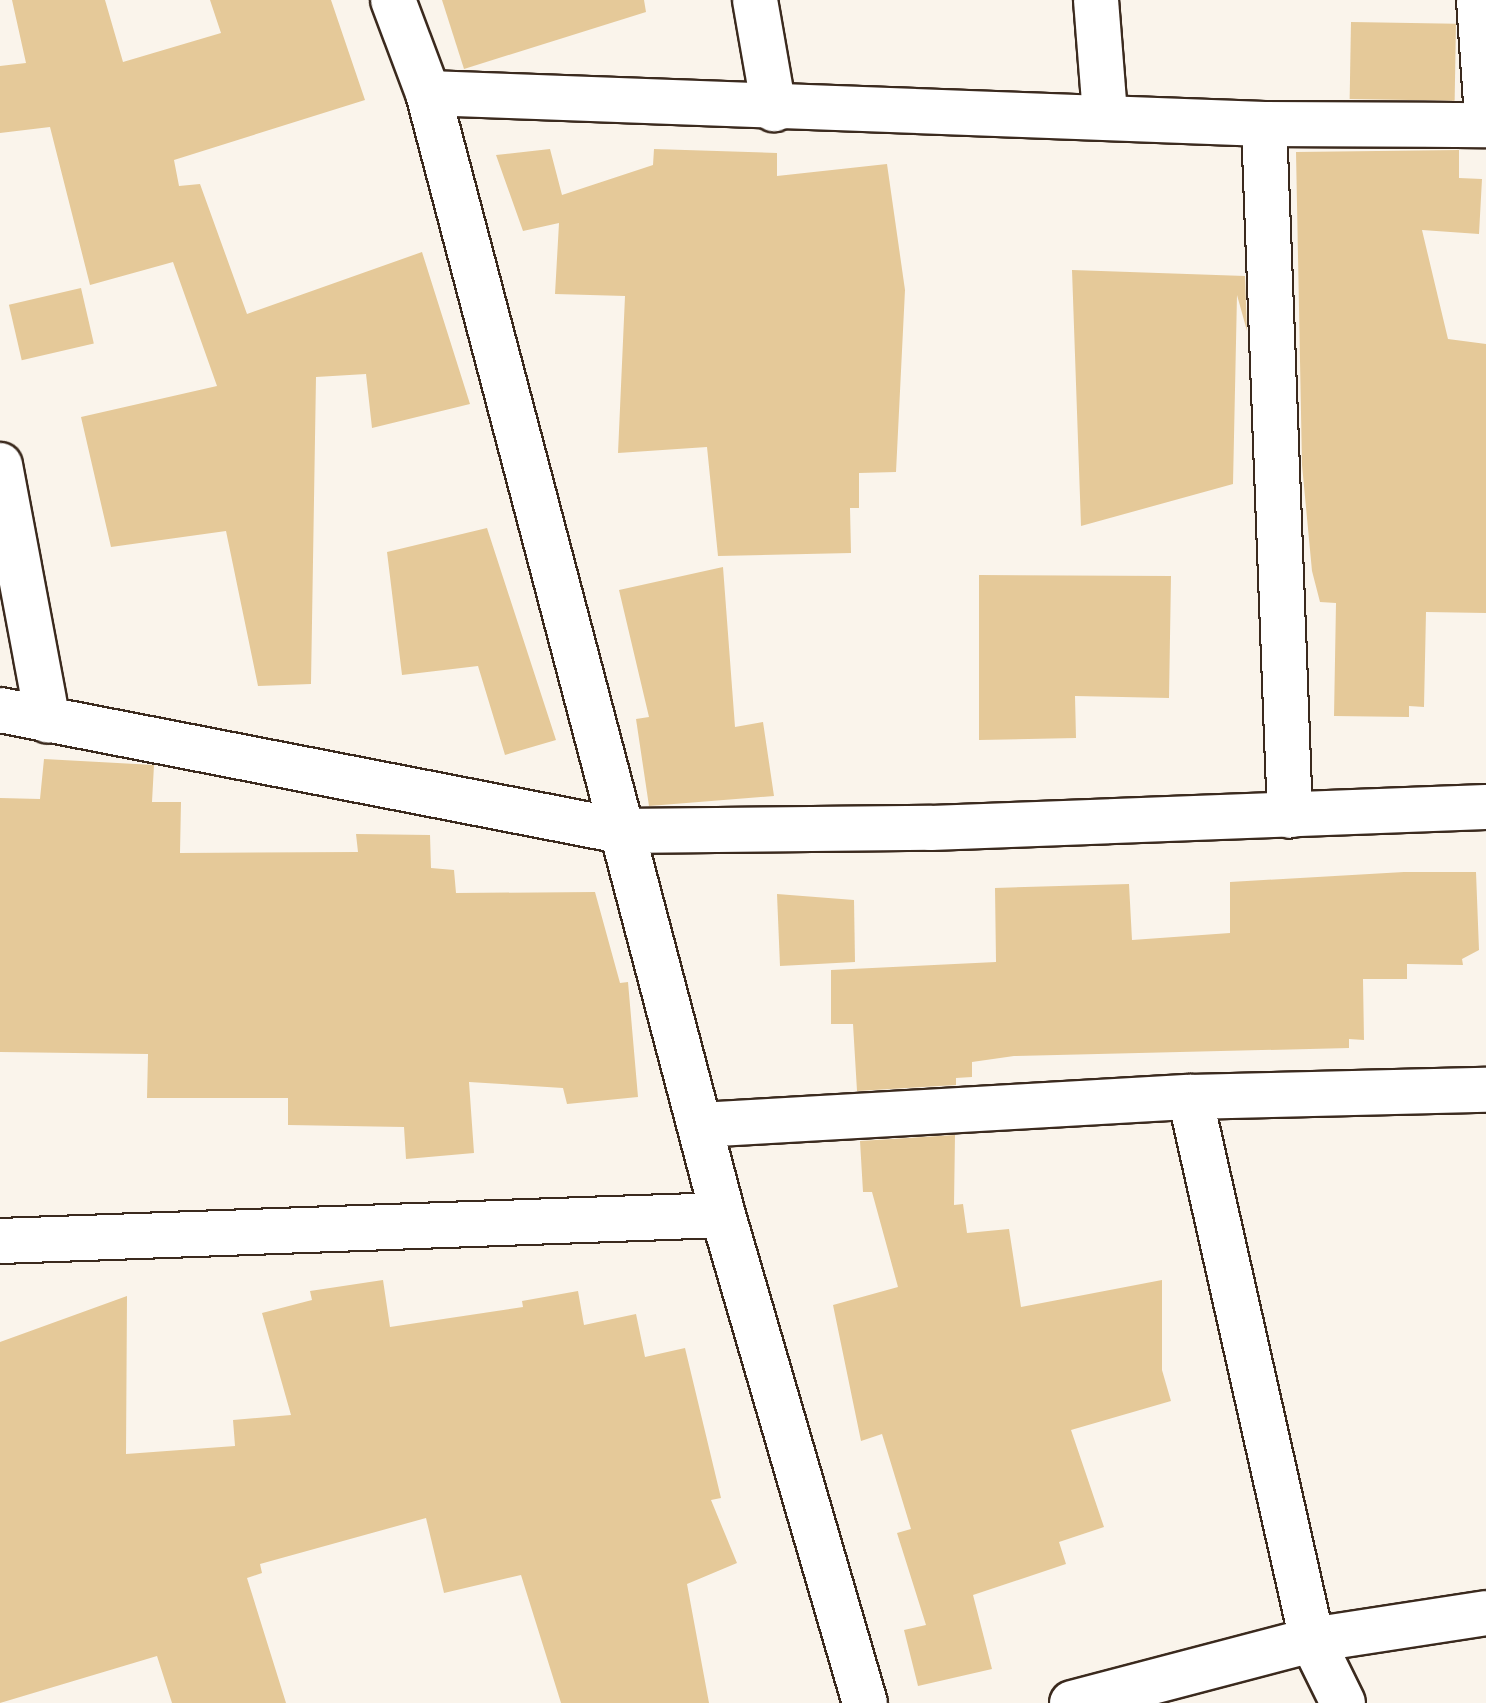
<!DOCTYPE html>
<style>
body{margin:0}
#map{position:relative;width:1486px;height:1703px;overflow:hidden;background:#faf4eb;font-family:Delius,sans-serif}
div>[style]{position:absolute}
[style*='--x']{left:calc(var(--x)*1px);top:calc(var(--y)*1px);width:calc(var(--w)*1px);rotate:calc(var(--a)*1deg)}
.building>*{inset:0;background:#e5c999;transform-origin:0 0}
.roads{filter:drop-shadow(2px 0 #3b2a1e) drop-shadow(-2px 0 #3b2a1e) drop-shadow(0 2px #3b2a1e) drop-shadow(0 -2px #3b2a1e)}
.minor>*{height:44px;margin:-22px;padding:0 22px;transform-origin:22px;border-radius:22px;background:#fff}
span{translate:-50% -50%;white-space:nowrap;text-align:center;line-height:1.15;-webkit-text-stroke:7px #fff;paint-order:stroke}
</style>
<div id="map">
<div class="building">
<i style="clip-path:polygon(12px 0,105px 0,123px 62px,221px 33px,210px 0,331px 0,365px 100px,174px 160px,179px 186px,200px 184px,247px 314px,422px 252px,470px 404px,372px 428px,366px 374px,316px 377px,311px 684px,258px 686px,226px 531px,111px 547px,81px 417px,217px 386px,173px 262px,90px 285px,50px 127px,0 133px,0 66px,26px 63px)"></i>
<i style="clip-path:polygon(442px 0,644px 0,646px 12px,464px 69px)"></i>
<i style="left:1351px;top:22px;width:105px;height:77px;rotate:1deg"></i>
<i style="clip-path:polygon(550px 149px,562px 195px,653px 165px,654px 149px,777px 153px,777px 176px,887px 164px,905px 290px,896px 472px,859px 473px,859px 508px,850px 508px,851px 553px,718px 556px,707px 447px,618px 453px,625px 296px,555px 294px,559px 223px,523px 231px,496px 155px)"></i>
<i style="clip-path:polygon(1459px 150px,1459px 178px,1482px 179px,1479px 234px,1422px 230px,1448px 339px,1486px 344px,1486px 613px,1426px 612px,1424px 707px,1409px 706px,1409px 717px,1334px 716px,1336px 603px,1320px 602px,1312px 571px,1302px 465px,1296px 152px)"></i>
<i style="clip-path:polygon(1072px 270px,1245px 276px,1247px 331px,1237px 295px,1233px 484px,1081px 526px)"></i>
<i style="left:81px;top:288px;width:57px;height:74px;rotate:77deg"></i>
<i style="clip-path:polygon(487px 528px,556px 740px,505px 755px,478px 666px,402px 675px,387px 552px)"></i>
<i style="clip-path:polygon(723px 567px,735px 727px,763px 722px,774px 796px,649px 806px,636px 719px,649px 717px,619px 590px)"></i>
<i style="clip-path:polygon(979px 575px,1171px 576px,1169px 698px,1075px 696px,1076px 738px,979px 740px)"></i>
<i style="clip-path:polygon(44px 759px,154px 765px,152px 802px,181px 802px,180px 853px,358px 852px,356px 834px,430px 835px,431px 868px,454px 870px,456px 893px,595px 892px,620px 983px,628px 982px,638px 1097px,567px 1104px,563px 1088px,469px 1082px,474px 1153px,406px 1159px,404px 1127px,288px 1125px,288px 1098px,147px 1098px,148px 1054px,0 1052px,0 798px,40px 799px)"></i>
<i style="clip-path:polygon(1404px 872px,1476px 872px,1479px 950px,1462px 959px,1463px 965px,1407px 964px,1407px 979px,1363px 979px,1364px 1040px,1349px 1039px,1349px 1048px,1014px 1056px,972px 1062px,972px 1077px,956px 1078px,956px 1085px,857px 1091px,853px 1024px,831px 1024px,831px 970px,996px 962px,995px 888px,1129px 884px,1132px 940px,1230px 933px,1230px 882px)"></i>
<i style="clip-path:polygon(777px 894px,854px 900px,855px 962px,780px 966px)"></i>
<i style="clip-path:polygon(955px 1135px,954px 1205px,963px 1204px,967px 1233px,1009px 1229px,1021px 1307px,1162px 1280px,1162px 1370px,1171px 1401px,1071px 1430px,1104px 1527px,1059px 1542px,1066px 1564px,973px 1595px,992px 1669px,918px 1686px,904px 1630px,926px 1625px,897px 1533px,911px 1529px,882px 1434px,861px 1441px,833px 1305px,898px 1287px,872px 1192px,863px 1192px,860px 1141px)"></i>
<i style="clip-path:polygon(383px 1280px,390px 1327px,523px 1307px,522px 1301px,578px 1291px,584px 1325px,636px 1314px,645px 1357px,685px 1348px,721px 1498px,711px 1500px,737px 1563px,687px 1584px,709px 1703px,561px 1703px,521px 1575px,444px 1593px,426px 1518px,260px 1564px,262px 1573px,247px 1578px,286px 1703px,172px 1703px,157px 1656px,0 1703px,0 1342px,127px 1296px,126px 1454px,235px 1446px,233px 1420px,291px 1415px,262px 1313px,312px 1300px,310px 1291px)"></i>
</div>
<div class="roads">
<div class="minor">
<i style="--x:393;--y:0;--w:99;--a:69.4"></i>
<i style="--x:428;--y:93;--w:1160;--a:75.27"></i>
<i style="--x:723;--y:1215;--w:508;--a:73.78"></i>
<i style="--x:755;--y:0;--w:111;--a:80.1"></i>
<i style="--x:1096;--y:0;--w:114;--a:85.5"></i>
<i style="--x:1479;--y:0;--w:102;--a:86.1"></i>
<i style="--x:428;--y:93;--w:837;--a:2.12"></i>
<i style="--x:1264;--y:124;--w:222;--a:0.3"></i>
<i style="--x:1264;--y:124;--w:692;--a:87.85"></i>
<i style="--x:0;--y:465;--w:260;--a:79.4"></i>
<i style="--x:0;--y:710;--w:633;--a:11.03"></i>
<i style="--x:621;--y:831;--w:310;--a:-0.6"></i>
<i style="--x:931;--y:828;--w:555;--a:-2.17"></i>
<i style="--x:1190;--y:1097;--w:557;--a:77.34"></i>
<i style="--x:1312;--y:1640;--w:70;--a:63.8"></i>
<i style="--x:700;--y:1125;--w:491;--a:-3.3"></i>
<i style="--x:1190;--y:1097;--w:296;--a:-1.4"></i>
<i style="--x:0;--y:1241;--w:723;--a:-2.06"></i>
<i style="--x:1072;--y:1703;--w:248;--a:-14.7"></i>
<i style="--x:1312;--y:1640;--w:176;--a:-8.8"></i>
</div>
</div>
</div>
